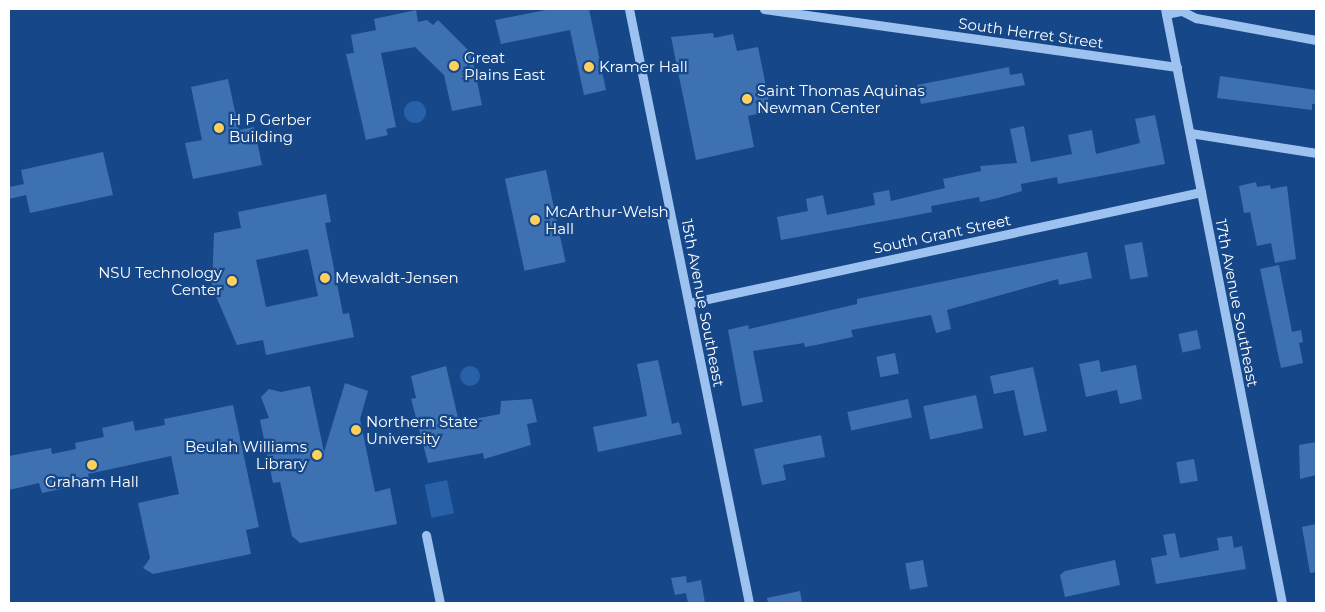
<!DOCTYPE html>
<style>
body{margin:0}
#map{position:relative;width:1325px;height:612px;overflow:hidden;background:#164789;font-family:Montserrat,sans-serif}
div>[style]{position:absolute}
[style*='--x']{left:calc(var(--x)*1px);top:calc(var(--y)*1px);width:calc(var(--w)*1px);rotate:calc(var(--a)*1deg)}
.green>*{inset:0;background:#2861a8;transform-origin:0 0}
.round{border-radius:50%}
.building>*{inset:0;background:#3e71b2;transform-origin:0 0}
.minor>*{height:9px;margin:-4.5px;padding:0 4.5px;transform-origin:4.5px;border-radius:4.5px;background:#9dc2ef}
.dots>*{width:14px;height:14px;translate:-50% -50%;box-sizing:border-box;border:2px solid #164789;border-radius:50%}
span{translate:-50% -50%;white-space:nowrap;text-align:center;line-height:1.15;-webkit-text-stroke:4.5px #164789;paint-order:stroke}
.street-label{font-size:15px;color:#fff}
.poi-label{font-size:15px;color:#fff}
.left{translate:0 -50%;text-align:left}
.right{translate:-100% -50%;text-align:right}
.frame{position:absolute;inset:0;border:10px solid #fff;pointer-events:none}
</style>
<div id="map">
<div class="green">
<i class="round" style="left:404px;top:101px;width:22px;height:22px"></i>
<i class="round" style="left:460px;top:366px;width:20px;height:20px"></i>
<i style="left:447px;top:480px;width:34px;height:23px;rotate:78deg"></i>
</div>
<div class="building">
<i style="clip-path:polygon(551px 9px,589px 9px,606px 90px,584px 95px,570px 30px,501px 44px,495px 20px)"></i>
<i style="clip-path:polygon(416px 10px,418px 22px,427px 20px,433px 25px,438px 20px,471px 53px,482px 105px,452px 111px,444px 75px,415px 47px,381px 53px,396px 127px,386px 129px,388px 135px,366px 140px,346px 54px,354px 53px,351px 35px,376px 30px,374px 19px)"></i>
<i style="clip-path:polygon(713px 33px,714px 38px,733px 34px,737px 51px,758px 47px,771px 111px,748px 116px,754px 147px,696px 160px,671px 37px)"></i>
<i style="clip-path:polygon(1009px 67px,1010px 75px,1022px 73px,1025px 85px,921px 104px,917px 85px)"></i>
<i style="clip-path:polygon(1220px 76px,1316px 90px,1316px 104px,1312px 104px,1312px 110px,1217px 98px)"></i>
<i style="clip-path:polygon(228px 79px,239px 130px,254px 127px,262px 165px,193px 179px,185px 143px,202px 140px,191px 87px)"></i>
<i style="clip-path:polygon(1155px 115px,1165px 164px,1058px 184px,1057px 177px,1021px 184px,1022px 191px,998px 198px,980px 202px,979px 197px,931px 206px,932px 212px,912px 216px,781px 240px,777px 217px,808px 211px,806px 199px,823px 195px,827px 215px,875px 205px,873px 193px,889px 190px,891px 201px,945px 188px,943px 179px,981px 171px,980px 166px,1017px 163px,1010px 129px,1024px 126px,1031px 162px,1072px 154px,1068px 135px,1092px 130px,1096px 154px,1140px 143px,1135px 119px)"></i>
<i style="clip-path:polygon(103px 152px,113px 195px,30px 213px,26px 195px,9px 199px,9px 187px,24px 184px,21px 170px)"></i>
<i style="left:546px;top:170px;width:94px;height:42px;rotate:78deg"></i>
<i style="clip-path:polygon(1256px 182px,1257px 187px,1270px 185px,1271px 189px,1287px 186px,1296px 259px,1275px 263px,1271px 243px,1257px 246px,1250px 212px,1244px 213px,1239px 186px)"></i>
<i style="clip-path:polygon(evenodd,326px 194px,331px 222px,325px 223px,343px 314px,349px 313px,354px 337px,266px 355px,263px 340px,237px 345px,212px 287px,214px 233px,241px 228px,238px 212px,326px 194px,308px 249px,318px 296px,266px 307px,256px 260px,308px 249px)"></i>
<i style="left:1142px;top:242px;width:35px;height:18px;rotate:80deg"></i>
<i style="clip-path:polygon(1087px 252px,1092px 278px,1059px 285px,1058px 279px,947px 310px,951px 329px,936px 333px,931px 315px,851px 330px,853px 337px,816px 345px,805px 347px,804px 343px,753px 351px,763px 402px,742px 406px,728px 330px,748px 325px,749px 329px,857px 304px,857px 299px)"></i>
<i style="clip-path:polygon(1279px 265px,1292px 332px,1301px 330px,1303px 342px,1299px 343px,1303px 363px,1281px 368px,1260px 269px)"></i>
<i style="left:1197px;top:330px;width:19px;height:19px;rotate:78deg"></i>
<i style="left:895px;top:353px;width:21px;height:19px;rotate:79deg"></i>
<i style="clip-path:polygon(658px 360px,672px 424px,679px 422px,682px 434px,598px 452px,593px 427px,647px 416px,637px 364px)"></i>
<i style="clip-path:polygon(1099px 360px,1101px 372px,1136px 365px,1142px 399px,1120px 404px,1117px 390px,1086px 397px,1079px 364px)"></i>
<i style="clip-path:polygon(446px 366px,459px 422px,500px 414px,501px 401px,532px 399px,537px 422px,527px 424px,531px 445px,484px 459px,483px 453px,428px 463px,411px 399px,416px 398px,411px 376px)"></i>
<i style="clip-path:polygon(1033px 367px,1047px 431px,1024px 436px,1014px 390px,994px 394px,990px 376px)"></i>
<i style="clip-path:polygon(345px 383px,368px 391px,360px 419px,375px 492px,390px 488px,397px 524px,300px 543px,292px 536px,280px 482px,273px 483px,260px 420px,269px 418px,261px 397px,269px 389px,281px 392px,310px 386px,324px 452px)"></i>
<i style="left:976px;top:395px;width:34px;height:54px;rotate:78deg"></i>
<i style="left:908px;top:399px;width:19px;height:62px;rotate:78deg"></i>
<i style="clip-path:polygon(233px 405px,259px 527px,246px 530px,251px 554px,153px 574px,143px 568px,150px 558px,138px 503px,179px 494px,171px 456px,88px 474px,90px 483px,42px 493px,39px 483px,9px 490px,9px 456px,51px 448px,52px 454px,76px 449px,75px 443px,104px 437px,102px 428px,133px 421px,135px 431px,165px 425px,164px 419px)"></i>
<i style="clip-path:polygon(821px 435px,825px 457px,783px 465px,786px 480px,762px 485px,754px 449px)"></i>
<i style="clip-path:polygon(1316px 442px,1316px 475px,1300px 479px,1299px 445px)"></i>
<i style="left:1194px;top:459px;width:22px;height:18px;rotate:80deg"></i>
<i style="clip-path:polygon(1316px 524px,1316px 572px,1310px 573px,1302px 527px)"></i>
<i style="clip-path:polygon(1175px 533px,1180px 558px,1219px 550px,1217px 538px,1232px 536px,1234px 548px,1242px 546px,1246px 569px,1156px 584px,1151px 558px,1167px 555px,1163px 535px)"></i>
<i style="left:923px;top:560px;width:27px;height:18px;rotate:80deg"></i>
<i style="clip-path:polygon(1115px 560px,1120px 585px,1065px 597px,1060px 575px,1065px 571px)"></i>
<i style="clip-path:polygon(686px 576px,687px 583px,701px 580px,705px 603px,688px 603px,686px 593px,675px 595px,671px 578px)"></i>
<i style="clip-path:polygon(800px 591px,802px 603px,768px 603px,767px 598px)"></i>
</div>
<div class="minor">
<i style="--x:629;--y:9;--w:606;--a:78.58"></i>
<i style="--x:764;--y:9;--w:417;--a:8"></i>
<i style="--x:1165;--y:9;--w:605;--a:78.86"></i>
<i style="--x:1166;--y:14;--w:16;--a:-11"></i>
<i style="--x:1182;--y:11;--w:16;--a:27"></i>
<i style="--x:1196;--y:18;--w:122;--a:10.4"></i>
<i style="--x:1190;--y:133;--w:128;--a:9"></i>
<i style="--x:689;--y:303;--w:524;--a:-12.23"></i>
<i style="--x:426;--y:535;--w:69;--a:78.4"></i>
</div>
<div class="dots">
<i style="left:454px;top:66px;background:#ffd15b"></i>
<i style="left:589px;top:67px;background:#ffd15b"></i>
<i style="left:747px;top:99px;background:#ffd15b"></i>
<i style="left:219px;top:128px;background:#ffd15b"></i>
<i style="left:535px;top:220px;background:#ffd15b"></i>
<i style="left:325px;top:278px;background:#ffd15b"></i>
<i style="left:232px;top:281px;background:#ffd15b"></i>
<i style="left:356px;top:430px;background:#ffd15b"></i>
<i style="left:317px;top:455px;background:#ffd15b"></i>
<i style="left:92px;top:465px;background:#ffd15b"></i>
</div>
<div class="street-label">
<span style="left:1031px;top:33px;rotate:8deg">South Herret Street</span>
<span style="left:942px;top:234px;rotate:-12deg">South Grant Street</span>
<span style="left:703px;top:303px;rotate:79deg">15th Avenue Southeast</span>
<span style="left:1237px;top:303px;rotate:79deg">17th Avenue Southeast</span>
</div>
<div class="poi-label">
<span class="left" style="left:464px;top:66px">Great<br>Plains East</span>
<span class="left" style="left:599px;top:67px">Kramer Hall</span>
<span class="left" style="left:757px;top:99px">Saint Thomas Aquinas<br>Newman Center</span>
<span class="left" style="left:229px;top:128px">H P Gerber<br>Building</span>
<span class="left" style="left:545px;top:220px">McArthur-Welsh<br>Hall</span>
<span class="right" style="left:222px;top:281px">NSU Technology<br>Center</span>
<span class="left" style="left:335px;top:278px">Mewaldt-Jensen</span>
<span class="left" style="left:366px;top:430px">Northern State<br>University</span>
<span class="right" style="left:307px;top:455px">Beulah Williams<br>Library</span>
<span style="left:92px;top:482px">Graham Hall</span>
</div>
<div class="frame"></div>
</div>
